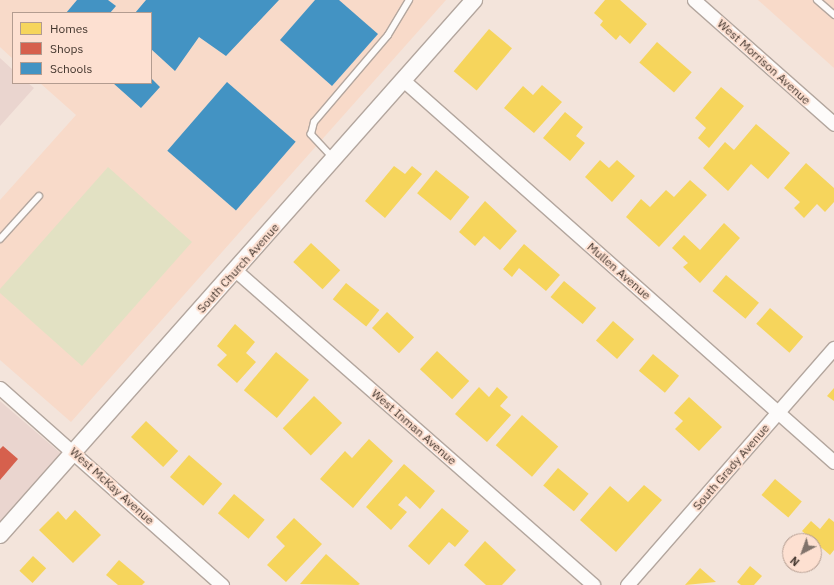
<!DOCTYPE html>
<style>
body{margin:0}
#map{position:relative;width:834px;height:585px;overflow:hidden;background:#f3e4db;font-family:"IBM Plex Sans",sans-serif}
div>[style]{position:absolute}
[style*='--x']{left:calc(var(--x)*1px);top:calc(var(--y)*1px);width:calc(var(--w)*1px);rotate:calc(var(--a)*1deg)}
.commercial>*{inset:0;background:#ead5cf}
.built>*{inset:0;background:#f8dac9}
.green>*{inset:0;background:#e2e1c3}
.homes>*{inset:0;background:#f6d55c;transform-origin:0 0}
.shops>*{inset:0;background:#d6604d}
.schools>*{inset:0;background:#4393c3;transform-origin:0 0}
.roads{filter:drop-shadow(1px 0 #b3a69e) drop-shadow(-1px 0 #b3a69e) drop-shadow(0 1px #b3a69e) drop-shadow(0 -1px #b3a69e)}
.service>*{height:6px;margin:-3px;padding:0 3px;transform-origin:3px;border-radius:3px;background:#fdfbfa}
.minor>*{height:13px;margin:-6.5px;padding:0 6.5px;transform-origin:6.5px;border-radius:6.5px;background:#fdfbfa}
.tertiary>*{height:16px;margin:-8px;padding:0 8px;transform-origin:8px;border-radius:8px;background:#fdfbfa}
span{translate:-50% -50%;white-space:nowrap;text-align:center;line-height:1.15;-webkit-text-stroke:4px #fde0d1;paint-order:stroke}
.street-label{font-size:12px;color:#43362e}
.legend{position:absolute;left:12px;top:12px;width:140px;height:72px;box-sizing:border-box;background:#fde0d1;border:1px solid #b39c90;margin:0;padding:5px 7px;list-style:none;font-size:12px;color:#43362e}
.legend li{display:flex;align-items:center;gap:8px;height:20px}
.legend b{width:20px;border:1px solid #b39c90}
.north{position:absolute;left:782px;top:533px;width:40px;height:40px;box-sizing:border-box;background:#fde0d1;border:1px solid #b39c90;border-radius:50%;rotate:221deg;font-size:11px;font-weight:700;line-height:16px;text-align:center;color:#43362e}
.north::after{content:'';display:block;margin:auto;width:14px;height:18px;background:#81736b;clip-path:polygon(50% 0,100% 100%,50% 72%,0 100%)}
</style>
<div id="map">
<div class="commercial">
<i style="clip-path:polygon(0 58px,13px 70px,13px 83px,28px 83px,34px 88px,0 126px)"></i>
<i style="clip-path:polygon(0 401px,65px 457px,0 530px)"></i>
</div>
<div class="built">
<i style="clip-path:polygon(0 0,446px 0,71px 422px,0 360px,0 200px,76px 115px,40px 83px,151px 83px,151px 13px,13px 13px,13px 59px,0 47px)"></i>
<i style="clip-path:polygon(758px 0,834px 0,834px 68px)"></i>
</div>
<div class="green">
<i style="clip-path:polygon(108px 167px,192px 242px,82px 366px,0 293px,0 289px)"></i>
</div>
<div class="homes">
<i style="clip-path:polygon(605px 0,620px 0,647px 24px,630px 44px,620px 35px,616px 40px,600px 25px,603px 21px,594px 13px)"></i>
<i style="left:489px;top:29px;width:30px;height:55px;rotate:40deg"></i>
<i style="left:657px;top:42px;width:46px;height:27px;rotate:41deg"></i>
<i style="clip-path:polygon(542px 85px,562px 102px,534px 133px,504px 108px,523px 86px,533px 95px)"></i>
<i style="clip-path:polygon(721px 87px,744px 106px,709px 148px,698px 138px,706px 128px,695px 118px)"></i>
<i style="clip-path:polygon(565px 112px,583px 127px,576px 136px,585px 143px,570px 161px,543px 138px)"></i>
<i style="clip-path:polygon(756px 124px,790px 153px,768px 179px,751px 164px,728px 191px,703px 168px,725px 142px,734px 150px)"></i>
<i style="clip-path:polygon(600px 160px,609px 168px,617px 160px,635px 176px,612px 202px,585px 177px)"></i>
<i style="clip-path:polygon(806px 163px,834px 188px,834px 202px,825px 212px,817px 204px,804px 218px,794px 208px,800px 202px,784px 188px)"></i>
<i style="clip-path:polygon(394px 166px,405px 174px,412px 166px,422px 174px,385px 218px,365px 201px)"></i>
<i style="left:436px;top:170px;width:43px;height:30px;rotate:39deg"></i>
<i style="clip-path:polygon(690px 180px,707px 195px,659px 247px,626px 217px,641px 199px,650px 207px,666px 190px,674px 197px)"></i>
<i style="clip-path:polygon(485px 201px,517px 231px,500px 250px,484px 236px,475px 246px,459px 232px)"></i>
<i style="clip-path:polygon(724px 223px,740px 238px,700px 283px,683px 267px,688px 263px,672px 248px,684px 235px,700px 250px)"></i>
<i style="left:311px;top:243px;width:40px;height:26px;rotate:43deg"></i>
<i style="clip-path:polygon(524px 244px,560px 275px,546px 291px,519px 268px,512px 277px,503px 269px)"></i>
<i style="left:726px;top:275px;width:43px;height:21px;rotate:40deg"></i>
<i style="left:564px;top:281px;width:42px;height:21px;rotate:40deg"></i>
<i style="left:346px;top:283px;width:43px;height:21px;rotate:39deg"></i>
<i style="left:770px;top:308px;width:44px;height:21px;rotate:41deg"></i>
<i style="left:387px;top:312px;width:37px;height:22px;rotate:43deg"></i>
<i style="left:613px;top:321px;width:28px;height:26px;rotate:41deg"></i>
<i style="clip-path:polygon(235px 324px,255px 342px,246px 353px,256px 362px,237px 383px,217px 365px,227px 355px,217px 346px)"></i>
<i style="left:437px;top:351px;width:44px;height:25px;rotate:43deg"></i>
<i style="left:276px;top:352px;width:43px;height:50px;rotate:40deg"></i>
<i style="left:653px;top:354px;width:34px;height:22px;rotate:40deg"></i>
<i style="clip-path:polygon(479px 387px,489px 397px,497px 387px,508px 397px,500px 406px,511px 415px,487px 442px,455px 414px)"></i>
<i style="clip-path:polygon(834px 388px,834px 401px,827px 396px)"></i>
<i style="left:314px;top:396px;width:39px;height:45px;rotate:44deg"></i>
<i style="clip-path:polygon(689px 397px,722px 427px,699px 451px,675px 429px,683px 421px,674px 413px)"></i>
<i style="left:522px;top:415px;width:48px;height:40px;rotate:41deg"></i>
<i style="left:146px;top:421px;width:44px;height:22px;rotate:43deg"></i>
<i style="clip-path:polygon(369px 439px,393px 461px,353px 508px,320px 479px,345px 451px,352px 458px)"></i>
<i style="left:189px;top:455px;width:44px;height:29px;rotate:41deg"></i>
<i style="clip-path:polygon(404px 464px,435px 491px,420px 509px,406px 496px,398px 505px,407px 512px,391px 530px,366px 507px)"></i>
<i style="left:558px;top:468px;width:40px;height:23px;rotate:40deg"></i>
<i style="left:775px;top:479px;width:35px;height:21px;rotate:40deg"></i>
<i style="clip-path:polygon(644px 485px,662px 500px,616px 552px,580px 520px,610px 486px,628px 502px)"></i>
<i style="left:234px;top:494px;width:40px;height:25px;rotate:40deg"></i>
<i style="clip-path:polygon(442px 508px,469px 531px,455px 547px,449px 542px,429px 565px,408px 546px)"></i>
<i style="clip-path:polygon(75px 510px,101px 535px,73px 563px,39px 530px,58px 511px,66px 520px)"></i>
<i style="clip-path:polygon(294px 518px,322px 544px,286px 582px,267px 565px,285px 546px,276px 537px)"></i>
<i style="clip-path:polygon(829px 518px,834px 522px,834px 550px,830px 555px,802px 531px,811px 521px,820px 529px)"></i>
<i style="clip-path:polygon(485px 541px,516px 570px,502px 585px,486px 585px,464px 565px)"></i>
<i style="clip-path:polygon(326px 554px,360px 584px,358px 585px,300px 584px)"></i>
<i style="left:33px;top:556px;width:18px;height:20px;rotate:43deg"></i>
<i style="clip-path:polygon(119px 560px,145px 582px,142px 585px,118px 585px,106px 575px)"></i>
<i style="clip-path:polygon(750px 566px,762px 576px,754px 585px,741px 585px,737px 582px)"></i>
<i style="clip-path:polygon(700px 568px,716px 582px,685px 585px)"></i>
</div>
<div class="shops">
<i style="clip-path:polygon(3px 446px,18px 459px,0 480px,0 449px)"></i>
</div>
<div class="schools">
<i style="clip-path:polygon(77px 0,108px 0,116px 6px,110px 13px,66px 13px)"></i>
<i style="clip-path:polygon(146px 0,279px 0,226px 56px,199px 37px,175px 71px,151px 49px,151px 13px,135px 13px)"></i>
<i style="clip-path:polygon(315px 0,339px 0,378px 34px,332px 86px,280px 40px)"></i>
<i style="clip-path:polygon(151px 78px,160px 87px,141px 108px,113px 83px,151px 83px)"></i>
<i style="left:227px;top:82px;width:91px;height:91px;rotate:41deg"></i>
</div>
<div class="roads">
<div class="service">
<i style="--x:817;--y:0;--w:23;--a:41"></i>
<i style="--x:333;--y:158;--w:33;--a:-133"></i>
<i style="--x:311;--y:134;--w:12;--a:-76"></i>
<i style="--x:314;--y:122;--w:114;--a:-49.6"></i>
<i style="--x:388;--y:35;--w:41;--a:-59"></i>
<i style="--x:0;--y:239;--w:58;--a:-47.8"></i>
</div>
<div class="minor">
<i style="--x:694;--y:0;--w:187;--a:41.5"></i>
<i style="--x:403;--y:80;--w:576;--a:41.55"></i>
<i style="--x:235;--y:270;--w:477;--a:41.3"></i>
<i style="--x:0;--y:388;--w:297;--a:41.6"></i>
<i style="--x:627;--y:585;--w:315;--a:-48.9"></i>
</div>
<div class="tertiary">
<i style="--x:0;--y:535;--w:715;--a:-48.46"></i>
</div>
</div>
<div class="street-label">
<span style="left:764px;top:62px;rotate:42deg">West Morrison Avenue</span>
<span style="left:238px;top:268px;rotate:-48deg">South Church Avenue</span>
<span style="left:619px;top:271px;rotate:41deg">Mullen Avenue</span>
<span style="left:414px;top:427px;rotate:41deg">West Inman Avenue</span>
<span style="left:731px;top:467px;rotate:-49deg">South Grady Avenue</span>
<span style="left:112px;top:486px;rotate:42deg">West McKay Avenue</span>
</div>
<ul class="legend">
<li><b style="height:11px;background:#f6d55c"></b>Homes</li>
<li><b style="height:11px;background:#d6604d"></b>Shops</li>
<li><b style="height:11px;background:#4393c3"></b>Schools</li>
</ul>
<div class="north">N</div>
</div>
